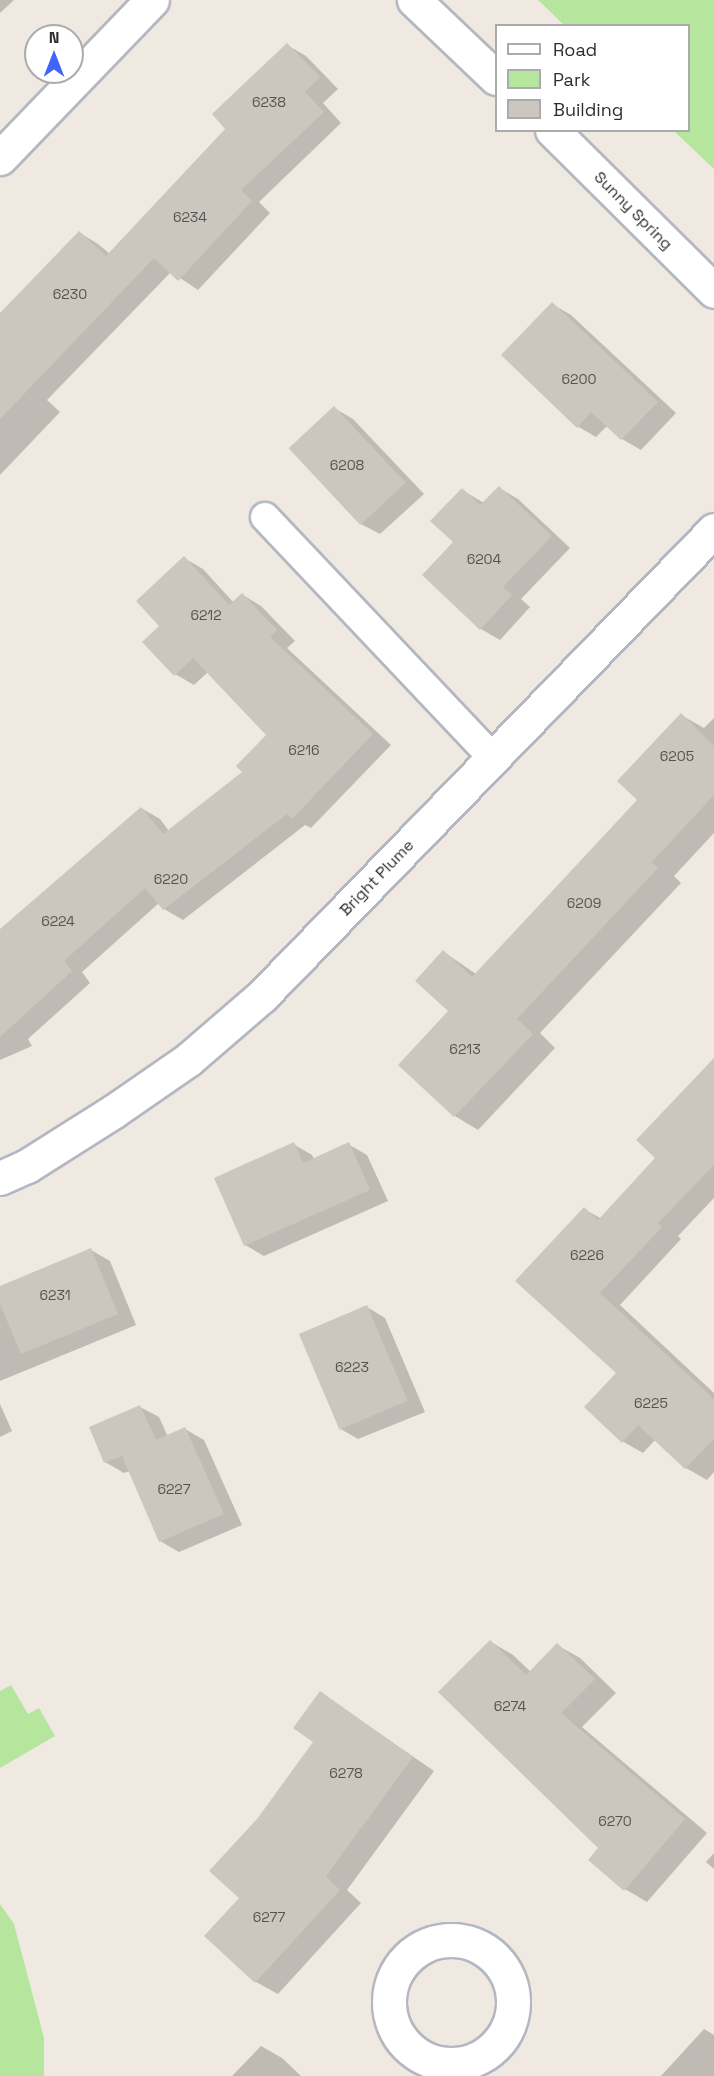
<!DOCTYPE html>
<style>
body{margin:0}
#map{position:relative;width:714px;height:2076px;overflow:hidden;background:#efe9e1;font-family:"Space Grotesk",sans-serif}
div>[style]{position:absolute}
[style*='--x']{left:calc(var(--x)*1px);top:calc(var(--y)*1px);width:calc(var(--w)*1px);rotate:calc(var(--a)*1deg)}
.green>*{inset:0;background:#b6e59e}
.shadow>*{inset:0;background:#0003}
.building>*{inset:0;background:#cbc7bf;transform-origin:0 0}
.roads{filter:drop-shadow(2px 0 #b4b7c1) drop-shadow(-2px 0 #b4b7c1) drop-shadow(0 2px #b4b7c1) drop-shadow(0 -2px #b4b7c1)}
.service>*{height:28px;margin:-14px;padding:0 14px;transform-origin:14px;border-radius:14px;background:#fff}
.minor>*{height:33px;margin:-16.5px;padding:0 16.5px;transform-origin:16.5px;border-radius:16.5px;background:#fff}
.minor>.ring{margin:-16.5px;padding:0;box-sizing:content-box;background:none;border:33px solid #fff;border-radius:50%}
span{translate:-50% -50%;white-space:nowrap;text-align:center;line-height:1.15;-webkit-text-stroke:6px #fff;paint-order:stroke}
.number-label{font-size:14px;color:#555452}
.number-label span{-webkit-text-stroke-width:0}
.street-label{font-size:16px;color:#2e2e2e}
.legend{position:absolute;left:495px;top:24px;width:195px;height:108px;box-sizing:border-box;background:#fff;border:2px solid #ababab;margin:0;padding:8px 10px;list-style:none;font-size:18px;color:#2e2e2e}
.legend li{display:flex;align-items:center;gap:12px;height:30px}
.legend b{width:30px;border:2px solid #ababab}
.north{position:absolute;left:24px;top:24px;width:60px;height:60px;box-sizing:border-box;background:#fff;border:2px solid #ababab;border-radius:50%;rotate:0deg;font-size:16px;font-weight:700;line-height:24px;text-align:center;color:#2e2e2e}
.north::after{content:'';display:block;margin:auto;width:21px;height:27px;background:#4264fb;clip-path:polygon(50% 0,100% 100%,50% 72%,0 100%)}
</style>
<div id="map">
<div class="green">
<i style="clip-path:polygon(538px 0,714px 0,714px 169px,674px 131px,688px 130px,688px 26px,564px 25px)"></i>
<i style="clip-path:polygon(11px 1685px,28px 1714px,39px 1708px,55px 1736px,0 1768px,0 1691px)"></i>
<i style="clip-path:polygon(0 1904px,14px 1924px,44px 2038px,44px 2076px,0 2076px)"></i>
</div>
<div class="shadow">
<i style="clip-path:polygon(0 0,14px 0,0 13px)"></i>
<i style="clip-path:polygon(287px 45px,306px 56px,338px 89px,323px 103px,341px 123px,259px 202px,270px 213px,198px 290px,171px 272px,47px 400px,60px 412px,0 475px,0 335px,80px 233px,98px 244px,110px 254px,227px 129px)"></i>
<i style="clip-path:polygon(552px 304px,571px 315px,676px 413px,641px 450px,622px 439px,607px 426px,596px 437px,577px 426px)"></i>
<i style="clip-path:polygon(334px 408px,353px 419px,424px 494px,380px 534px,361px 524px)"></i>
<i style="clip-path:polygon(499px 488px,518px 499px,570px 548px,521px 599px,530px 607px,500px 640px,481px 629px,424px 575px,455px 542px,462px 490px,484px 503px)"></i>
<i style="clip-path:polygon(184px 558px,203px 569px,234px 603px,243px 595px,261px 606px,295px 641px,287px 648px,391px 745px,311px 828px,305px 825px,183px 920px,164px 909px,159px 903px,82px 972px,90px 983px,28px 1039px,32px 1046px,0 1060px,0 931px,141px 808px,160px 819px,169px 831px,244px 772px,268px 735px,208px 672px,194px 685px,175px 674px,161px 626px)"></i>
<i style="clip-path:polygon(681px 715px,704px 728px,714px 718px,714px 833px,674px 876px,681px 883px,540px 1033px,555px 1048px,478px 1130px,455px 1116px,400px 1065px,450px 1011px,444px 952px,476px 974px,639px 800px)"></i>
<i style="clip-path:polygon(714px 1070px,714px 1198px,678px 1236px,681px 1239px,620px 1305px,714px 1393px,714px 1472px,707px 1480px,686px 1468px,656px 1439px,643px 1453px,622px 1441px,618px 1373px,517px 1281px,584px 1209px,602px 1219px,657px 1158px)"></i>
<i style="clip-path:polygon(293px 1144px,312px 1155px,314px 1159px,348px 1144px,367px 1155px,388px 1201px,264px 1256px,245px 1245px)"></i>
<i style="clip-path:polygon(91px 1250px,110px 1261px,136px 1325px,0 1381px,0 1287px)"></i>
<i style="clip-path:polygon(367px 1307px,385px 1318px,425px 1412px,358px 1439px,339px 1428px)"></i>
<i style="clip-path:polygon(0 1404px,12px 1431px,0 1437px)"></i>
<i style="clip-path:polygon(140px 1407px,159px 1417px,168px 1437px,185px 1429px,204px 1440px,242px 1525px,179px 1552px,160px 1541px,130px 1471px,124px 1473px,105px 1462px)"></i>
<i style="clip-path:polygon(491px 1642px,513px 1655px,531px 1672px,557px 1645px,580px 1658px,616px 1693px,582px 1727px,707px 1833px,647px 1902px,625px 1889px)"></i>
<i style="clip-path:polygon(321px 1693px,434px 1771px,347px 1890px,361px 1903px,278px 1994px,256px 1982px,206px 1936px,241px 1898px,258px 1820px,315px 1742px)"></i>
<i style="clip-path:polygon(714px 1853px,714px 1869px,706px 1862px)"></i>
<i style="clip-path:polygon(704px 2029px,714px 2035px,714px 2076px,661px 2076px)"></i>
<i style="clip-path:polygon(261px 2046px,282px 2058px,301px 2076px,232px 2076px)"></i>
</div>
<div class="building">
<i style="clip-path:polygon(287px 43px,320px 77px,305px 92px,324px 112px,241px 190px,252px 201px,178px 281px,154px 258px,0 419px,0 313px,79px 231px,106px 256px,225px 129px,212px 114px)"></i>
<i style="clip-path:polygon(552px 302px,658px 402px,621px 440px,591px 412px,577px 428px,501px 355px)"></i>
<i style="left:334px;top:406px;width:105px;height:62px;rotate:47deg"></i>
<i style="clip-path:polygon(499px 486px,552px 536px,503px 587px,512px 595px,480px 630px,422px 575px,453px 542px,430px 521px,462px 488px,480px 505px)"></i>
<i style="clip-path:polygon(184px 556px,229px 605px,242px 593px,277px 630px,270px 637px,373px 734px,292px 819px,287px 814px,163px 910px,145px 888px,64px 961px,72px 971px,0 1037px,0 929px,141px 807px,163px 834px,242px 772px,236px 766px,266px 735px,193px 658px,174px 676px,142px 642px,159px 626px,136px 601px)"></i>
<i style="clip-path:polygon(681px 713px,714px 746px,714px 795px,652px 862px,658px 868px,517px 1019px,533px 1034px,454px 1117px,398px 1065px,448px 1011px,415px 981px,443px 950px,472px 977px,637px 800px,617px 781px)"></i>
<i style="clip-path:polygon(714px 1058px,714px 1165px,658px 1223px,662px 1227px,600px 1293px,714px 1399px,714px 1439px,685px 1469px,638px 1425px,622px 1443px,584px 1407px,616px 1373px,515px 1281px,584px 1207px,598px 1220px,655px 1158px,636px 1140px)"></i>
<i style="clip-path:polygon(294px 1142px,303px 1163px,349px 1142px,370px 1190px,244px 1246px,214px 1178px)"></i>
<i style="clip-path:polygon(91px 1248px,118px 1314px,21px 1354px,0 1304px,0 1286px)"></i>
<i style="left:367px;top:1305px;width:104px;height:74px;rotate:67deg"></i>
<i style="clip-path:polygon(140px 1405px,156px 1440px,185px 1427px,224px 1514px,159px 1542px,122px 1456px,104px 1463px,89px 1427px)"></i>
<i style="clip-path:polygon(490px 1640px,526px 1675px,557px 1643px,595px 1679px,561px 1713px,685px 1819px,624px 1891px,588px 1860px,598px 1848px,438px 1692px)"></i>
<i style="clip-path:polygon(320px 1691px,413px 1757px,326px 1876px,340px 1890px,255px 1983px,204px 1936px,239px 1898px,209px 1871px,257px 1819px,313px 1742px,293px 1728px)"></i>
</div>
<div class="roads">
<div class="service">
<i style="--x:265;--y:517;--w:332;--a:46.6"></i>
</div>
<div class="minor">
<i style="--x:414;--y:0;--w:113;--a:43.6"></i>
<i style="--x:552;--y:130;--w:228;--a:44.8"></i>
<i style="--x:0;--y:158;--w:219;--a:-46.1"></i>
<i style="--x:0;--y:1178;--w:30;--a:-24"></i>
<i style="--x:27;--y:1166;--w:103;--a:-32.3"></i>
<i style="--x:114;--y:1111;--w:91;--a:-34.7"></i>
<i style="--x:189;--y:1059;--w:96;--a:-40.8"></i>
<i style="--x:262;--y:996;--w:649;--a:-45.87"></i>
<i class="ring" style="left:389px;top:1940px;width:91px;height:91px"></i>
</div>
</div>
<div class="number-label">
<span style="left:269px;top:102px">6238</span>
<span style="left:190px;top:217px">6234</span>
<span style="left:70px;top:294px">6230</span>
<span style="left:579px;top:379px">6200</span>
<span style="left:347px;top:465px">6208</span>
<span style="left:484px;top:559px">6204</span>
<span style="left:206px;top:615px">6212</span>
<span style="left:304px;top:750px">6216</span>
<span style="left:677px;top:756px">6205</span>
<span style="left:171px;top:879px">6220</span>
<span style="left:584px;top:903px">6209</span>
<span style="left:58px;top:921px">6224</span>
<span style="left:465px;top:1049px">6213</span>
<span style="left:587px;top:1255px">6226</span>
<span style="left:55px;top:1295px">6231</span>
<span style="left:352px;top:1367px">6223</span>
<span style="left:651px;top:1403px">6225</span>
<span style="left:174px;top:1489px">6227</span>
<span style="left:510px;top:1706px">6274</span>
<span style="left:346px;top:1773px">6278</span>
<span style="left:615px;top:1821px">6270</span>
<span style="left:269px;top:1917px">6277</span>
</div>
<div class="street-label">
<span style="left:633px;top:211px;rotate:45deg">Sunny Spring</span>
<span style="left:377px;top:878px;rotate:-46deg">Bright Plume</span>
</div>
<ul class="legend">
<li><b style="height:8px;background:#fff"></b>Road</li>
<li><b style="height:16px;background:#b6e59e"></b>Park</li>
<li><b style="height:16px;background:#cbc7bf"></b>Building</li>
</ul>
<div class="north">N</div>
</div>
